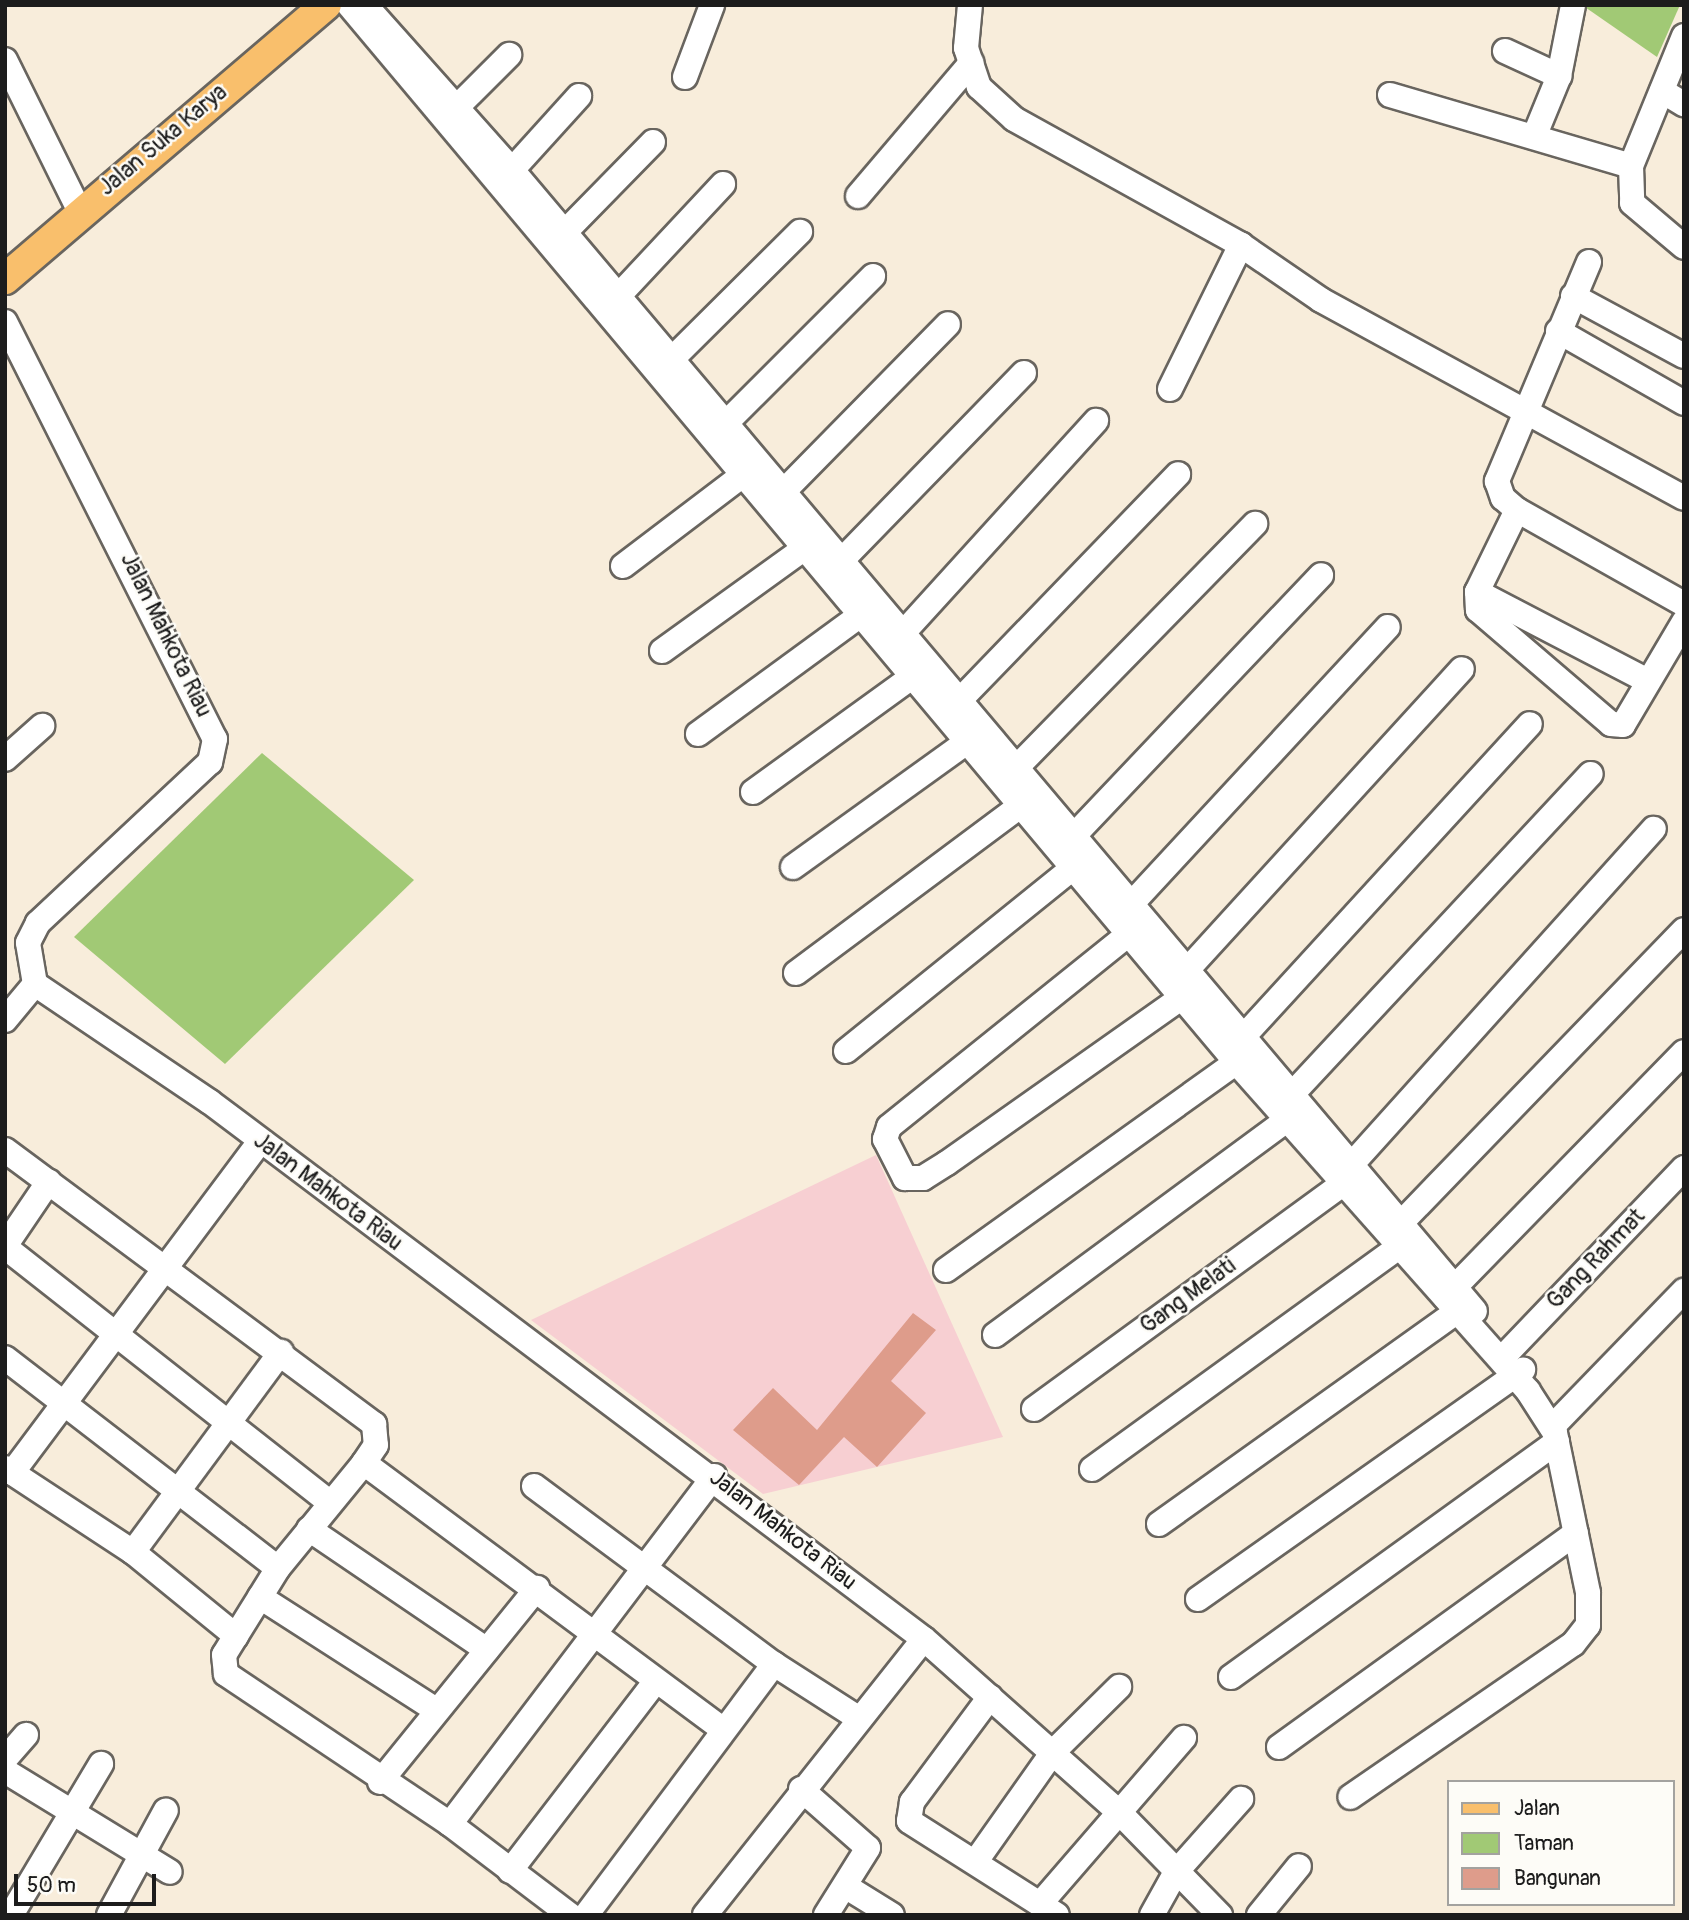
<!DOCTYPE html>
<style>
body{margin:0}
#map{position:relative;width:1689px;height:1920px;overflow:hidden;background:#f8eddb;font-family:Pangolin,sans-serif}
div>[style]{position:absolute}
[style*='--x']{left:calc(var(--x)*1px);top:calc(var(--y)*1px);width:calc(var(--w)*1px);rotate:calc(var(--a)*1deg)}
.built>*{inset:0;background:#f7cfd2}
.green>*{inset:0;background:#a1c975}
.building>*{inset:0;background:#de9c8b}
.roads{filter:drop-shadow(2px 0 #69655f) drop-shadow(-2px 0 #69655f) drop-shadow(0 2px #69655f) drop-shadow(0 -2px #69655f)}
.minor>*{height:24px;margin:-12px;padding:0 12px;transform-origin:12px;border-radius:12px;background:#fff}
.major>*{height:30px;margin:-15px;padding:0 15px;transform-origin:15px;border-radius:15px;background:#f9bf6c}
span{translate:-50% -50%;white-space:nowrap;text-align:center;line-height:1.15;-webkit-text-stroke:5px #fdfcf7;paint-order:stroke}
.street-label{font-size:23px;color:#1c1c1c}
.frame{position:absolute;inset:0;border:7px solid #1c1c1c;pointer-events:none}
.legend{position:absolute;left:1447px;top:1780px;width:228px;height:126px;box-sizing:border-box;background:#fdfcf7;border:2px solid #a3a29f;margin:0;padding:9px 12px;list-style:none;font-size:21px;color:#1c1c1c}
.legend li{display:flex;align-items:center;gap:14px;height:35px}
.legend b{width:35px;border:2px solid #a3a29f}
.scale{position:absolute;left:14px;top:1874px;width:142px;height:32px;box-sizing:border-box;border:4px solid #1c1c1c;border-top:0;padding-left:9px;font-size:21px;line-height:24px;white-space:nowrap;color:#1c1c1c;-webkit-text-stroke:5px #fdfcf7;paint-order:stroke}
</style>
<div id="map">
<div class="built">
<i style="clip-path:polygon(876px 1155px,1003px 1437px,763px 1494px,531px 1320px)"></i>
</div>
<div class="green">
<i style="clip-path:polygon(1582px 5px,1680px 5px,1657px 57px)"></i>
<i style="clip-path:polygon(262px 753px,414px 880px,225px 1064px,74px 937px)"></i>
</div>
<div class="building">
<i style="clip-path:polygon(913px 1313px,936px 1330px,891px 1381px,926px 1413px,877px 1467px,844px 1437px,799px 1485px,733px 1430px,773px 1388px,817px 1430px)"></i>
</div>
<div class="roads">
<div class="minor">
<i style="--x:349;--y:5;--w:1380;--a:50"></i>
<i style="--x:1236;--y:1062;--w:440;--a:48.4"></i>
<i style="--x:1528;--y:1391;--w:50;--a:57.3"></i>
<i style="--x:1555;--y:1433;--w:163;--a:78.3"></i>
<i style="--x:1588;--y:1593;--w:32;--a:90"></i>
<i style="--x:1588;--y:1625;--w:24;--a:128"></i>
<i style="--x:1573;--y:1644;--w:270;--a:145.5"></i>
<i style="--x:365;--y:5;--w:221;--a:48.3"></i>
<i style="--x:512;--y:170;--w:1493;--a:49.84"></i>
<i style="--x:970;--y:5;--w:43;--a:95.3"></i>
<i style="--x:966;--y:48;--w:41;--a:71.6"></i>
<i style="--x:979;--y:87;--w:47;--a:42.4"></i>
<i style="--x:1014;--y:119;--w:260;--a:29"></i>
<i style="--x:1241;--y:245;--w:97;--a:34.5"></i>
<i style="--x:1321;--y:300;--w:413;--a:28.6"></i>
<i style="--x:1684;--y:36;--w:140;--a:112.2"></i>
<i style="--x:1631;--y:166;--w:37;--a:88"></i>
<i style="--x:1632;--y:203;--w:68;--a:40.2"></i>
<i style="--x:1505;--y:51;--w:60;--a:24.8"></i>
<i style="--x:5;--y:60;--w:167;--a:63.7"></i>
<i style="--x:685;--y:77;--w:77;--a:-69.4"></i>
<i style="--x:1662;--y:91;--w:26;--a:31"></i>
<i style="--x:1390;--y:95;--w:251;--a:16.4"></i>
<i style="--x:457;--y:107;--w:74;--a:-45"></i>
<i style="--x:1534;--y:137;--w:66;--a:-67.7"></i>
<i style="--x:1559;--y:76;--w:72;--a:-78.8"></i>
<i style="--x:512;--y:170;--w:100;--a:-47.8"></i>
<i style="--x:858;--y:196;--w:175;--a:-49.6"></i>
<i style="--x:562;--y:235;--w:130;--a:-45.6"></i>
<i style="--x:1589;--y:262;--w:238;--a:112.8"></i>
<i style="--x:1497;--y:481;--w:18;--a:71"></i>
<i style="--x:1503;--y:498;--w:18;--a:41"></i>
<i style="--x:1517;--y:510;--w:192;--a:29.4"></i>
<i style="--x:1573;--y:296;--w:126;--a:28.4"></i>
<i style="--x:609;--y:306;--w:167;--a:-46.9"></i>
<i style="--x:5;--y:322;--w:467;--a:63.3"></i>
<i style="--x:215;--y:739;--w:24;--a:102"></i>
<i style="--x:210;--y:762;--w:236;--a:136.9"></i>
<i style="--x:38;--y:923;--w:22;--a:117"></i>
<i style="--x:28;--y:943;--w:42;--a:80.3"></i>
<i style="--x:35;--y:984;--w:211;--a:34"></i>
<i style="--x:210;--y:1102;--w:893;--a:36.95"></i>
<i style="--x:924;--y:1639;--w:259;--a:41.6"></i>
<i style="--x:1118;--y:1811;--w:146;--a:45.6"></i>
<i style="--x:1558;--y:331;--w:145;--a:29.7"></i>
<i style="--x:671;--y:360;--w:182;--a:-44.8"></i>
<i style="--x:1170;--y:389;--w:161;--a:-63.8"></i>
<i style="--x:726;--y:423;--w:208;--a:-45"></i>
<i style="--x:781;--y:494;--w:238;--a:-45.5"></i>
<i style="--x:1517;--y:510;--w:91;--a:116"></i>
<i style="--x:1477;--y:592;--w:18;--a:87"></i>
<i style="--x:1478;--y:610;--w:175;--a:40.6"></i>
<i style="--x:1611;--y:724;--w:12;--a:5"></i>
<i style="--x:1623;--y:725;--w:120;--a:-59.4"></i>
<i style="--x:842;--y:560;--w:261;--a:-45.8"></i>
<i style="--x:623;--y:566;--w:167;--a:-37.2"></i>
<i style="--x:1477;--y:592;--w:193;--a:27.5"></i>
<i style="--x:903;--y:633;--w:287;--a:-47.7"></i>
<i style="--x:662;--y:651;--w:178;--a:-35.8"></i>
<i style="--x:960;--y:700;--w:314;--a:-46"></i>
<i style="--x:698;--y:734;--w:203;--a:-36.2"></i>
<i style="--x:5;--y:759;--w:50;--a:-41.7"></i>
<i style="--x:1016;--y:768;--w:342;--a:-45.6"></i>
<i style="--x:753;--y:792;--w:198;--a:-35.9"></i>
<i style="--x:1065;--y:845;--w:372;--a:-46.5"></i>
<i style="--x:793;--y:867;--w:214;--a:-35.7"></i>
<i style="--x:1122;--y:914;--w:391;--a:-47.2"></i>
<i style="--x:1130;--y:933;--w:309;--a:141.2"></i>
<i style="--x:889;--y:1127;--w:13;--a:108"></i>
<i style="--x:885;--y:1139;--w:44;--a:62.9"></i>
<i style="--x:905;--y:1178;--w:18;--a:0"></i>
<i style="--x:923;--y:1178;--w:28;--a:-32"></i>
<i style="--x:947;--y:1163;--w:288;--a:-35.2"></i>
<i style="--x:1188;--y:969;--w:406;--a:-47.6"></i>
<i style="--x:796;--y:973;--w:281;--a:-36.7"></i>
<i style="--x:5;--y:1020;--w:47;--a:-50.2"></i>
<i style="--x:1244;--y:1036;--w:423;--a:-47.5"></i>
<i style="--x:846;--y:1051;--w:293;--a:-38.9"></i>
<i style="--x:1281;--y:1106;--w:454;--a:-47"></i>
<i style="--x:5;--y:1150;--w:460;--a:36.6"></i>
<i style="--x:374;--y:1424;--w:21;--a:85"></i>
<i style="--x:376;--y:1445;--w:22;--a:124"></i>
<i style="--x:364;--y:1463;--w:446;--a:36.6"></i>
<i style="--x:1352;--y:1164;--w:451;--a:-48"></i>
<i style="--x:1401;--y:1223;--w:407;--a:-46"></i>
<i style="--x:5;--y:1246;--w:78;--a:-55.9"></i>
<i style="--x:5;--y:1247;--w:410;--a:38.2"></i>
<i style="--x:946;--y:1270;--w:357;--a:-35.6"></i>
<i style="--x:1445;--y:1297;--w:342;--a:-45.7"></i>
<i style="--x:995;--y:1335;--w:379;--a:-36.4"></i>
<i style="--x:1509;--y:1351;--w:253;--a:-46.3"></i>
<i style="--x:5;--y:1358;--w:344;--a:37.6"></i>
<i style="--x:1034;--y:1409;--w:381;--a:-36.1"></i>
<i style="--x:1552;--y:1427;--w:190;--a:-45.9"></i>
<i style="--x:364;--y:1463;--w:136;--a:129.3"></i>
<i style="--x:278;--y:1568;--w:102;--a:121.8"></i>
<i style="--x:224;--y:1655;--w:19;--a:84"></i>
<i style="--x:226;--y:1674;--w:270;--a:33.8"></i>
<i style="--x:450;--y:1824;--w:151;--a:37.2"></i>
<i style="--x:5;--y:1468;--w:153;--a:33.3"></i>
<i style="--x:133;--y:1552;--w:133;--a:39.2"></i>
<i style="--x:1092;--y:1469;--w:377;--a:-35.9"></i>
<i style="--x:12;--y:1473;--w:414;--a:-53.2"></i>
<i style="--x:534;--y:1486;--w:299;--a:36.6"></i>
<i style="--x:774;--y:1664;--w:314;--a:126.8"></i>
<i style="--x:1159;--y:1524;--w:365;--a:-35.5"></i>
<i style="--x:309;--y:1529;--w:215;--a:34.2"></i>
<i style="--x:133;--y:1552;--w:249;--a:-53.5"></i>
<i style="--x:260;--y:1597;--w:209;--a:32.7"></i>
<i style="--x:1198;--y:1599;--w:398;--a:-35.2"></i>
<i style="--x:774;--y:1664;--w:100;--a:32.7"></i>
<i style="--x:1231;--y:1677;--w:402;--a:-35.8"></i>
<i style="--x:990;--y:1697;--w:131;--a:126.6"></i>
<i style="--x:912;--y:1802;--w:19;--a:99"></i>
<i style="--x:909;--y:1821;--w:175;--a:32.4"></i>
<i style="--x:1279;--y:1747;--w:366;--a:-35.8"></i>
<i style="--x:5;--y:1759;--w:32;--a:-49"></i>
<i style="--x:5;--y:1771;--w:193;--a:31.5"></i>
<i style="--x:380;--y:1782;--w:250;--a:-51"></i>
<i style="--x:801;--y:1789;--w:89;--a:41.4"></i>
<i style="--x:868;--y:1848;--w:79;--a:122.1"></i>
<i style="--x:450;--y:1824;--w:437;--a:-52.8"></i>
<i style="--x:976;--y:1861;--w:133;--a:-54.8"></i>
<i style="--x:1053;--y:1752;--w:93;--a:-44.6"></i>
<i style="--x:510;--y:1871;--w:238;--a:-52.5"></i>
<i style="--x:845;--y:1886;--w:55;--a:31.7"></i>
<i style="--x:1040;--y:1904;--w:220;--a:-49.1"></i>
<i style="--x:11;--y:1915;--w:176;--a:-59.2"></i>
<i style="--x:109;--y:1915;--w:119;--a:-61.5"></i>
<i style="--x:705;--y:1915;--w:352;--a:-51.6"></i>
<i style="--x:1152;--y:1915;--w:49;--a:-60.8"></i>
<i style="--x:1176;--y:1872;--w:98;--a:-48.3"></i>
<i style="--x:1259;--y:1915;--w:63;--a:-50.8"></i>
</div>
<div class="major">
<i style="--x:5;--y:279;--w:422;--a:-40.5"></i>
</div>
</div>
<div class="street-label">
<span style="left:163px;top:140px;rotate:-40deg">Jalan Suka Karya</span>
<span style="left:166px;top:635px;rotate:64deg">Jalan Mahkota Riau</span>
<span style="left:328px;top:1192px;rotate:37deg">Jalan Mahkota Riau</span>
<span style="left:1596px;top:1259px;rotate:-46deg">Gang Rahmat</span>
<span style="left:1188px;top:1296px;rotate:-36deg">Gang Melati</span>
<span style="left:783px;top:1530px;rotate:38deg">Jalan Mahkota Riau</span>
</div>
<div class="frame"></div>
<ul class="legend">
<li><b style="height:9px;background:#f9bf6c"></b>Jalan</li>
<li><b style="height:19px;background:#a1c975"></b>Taman</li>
<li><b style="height:19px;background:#de9c8b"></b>Bangunan</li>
</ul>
<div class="scale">50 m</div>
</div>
